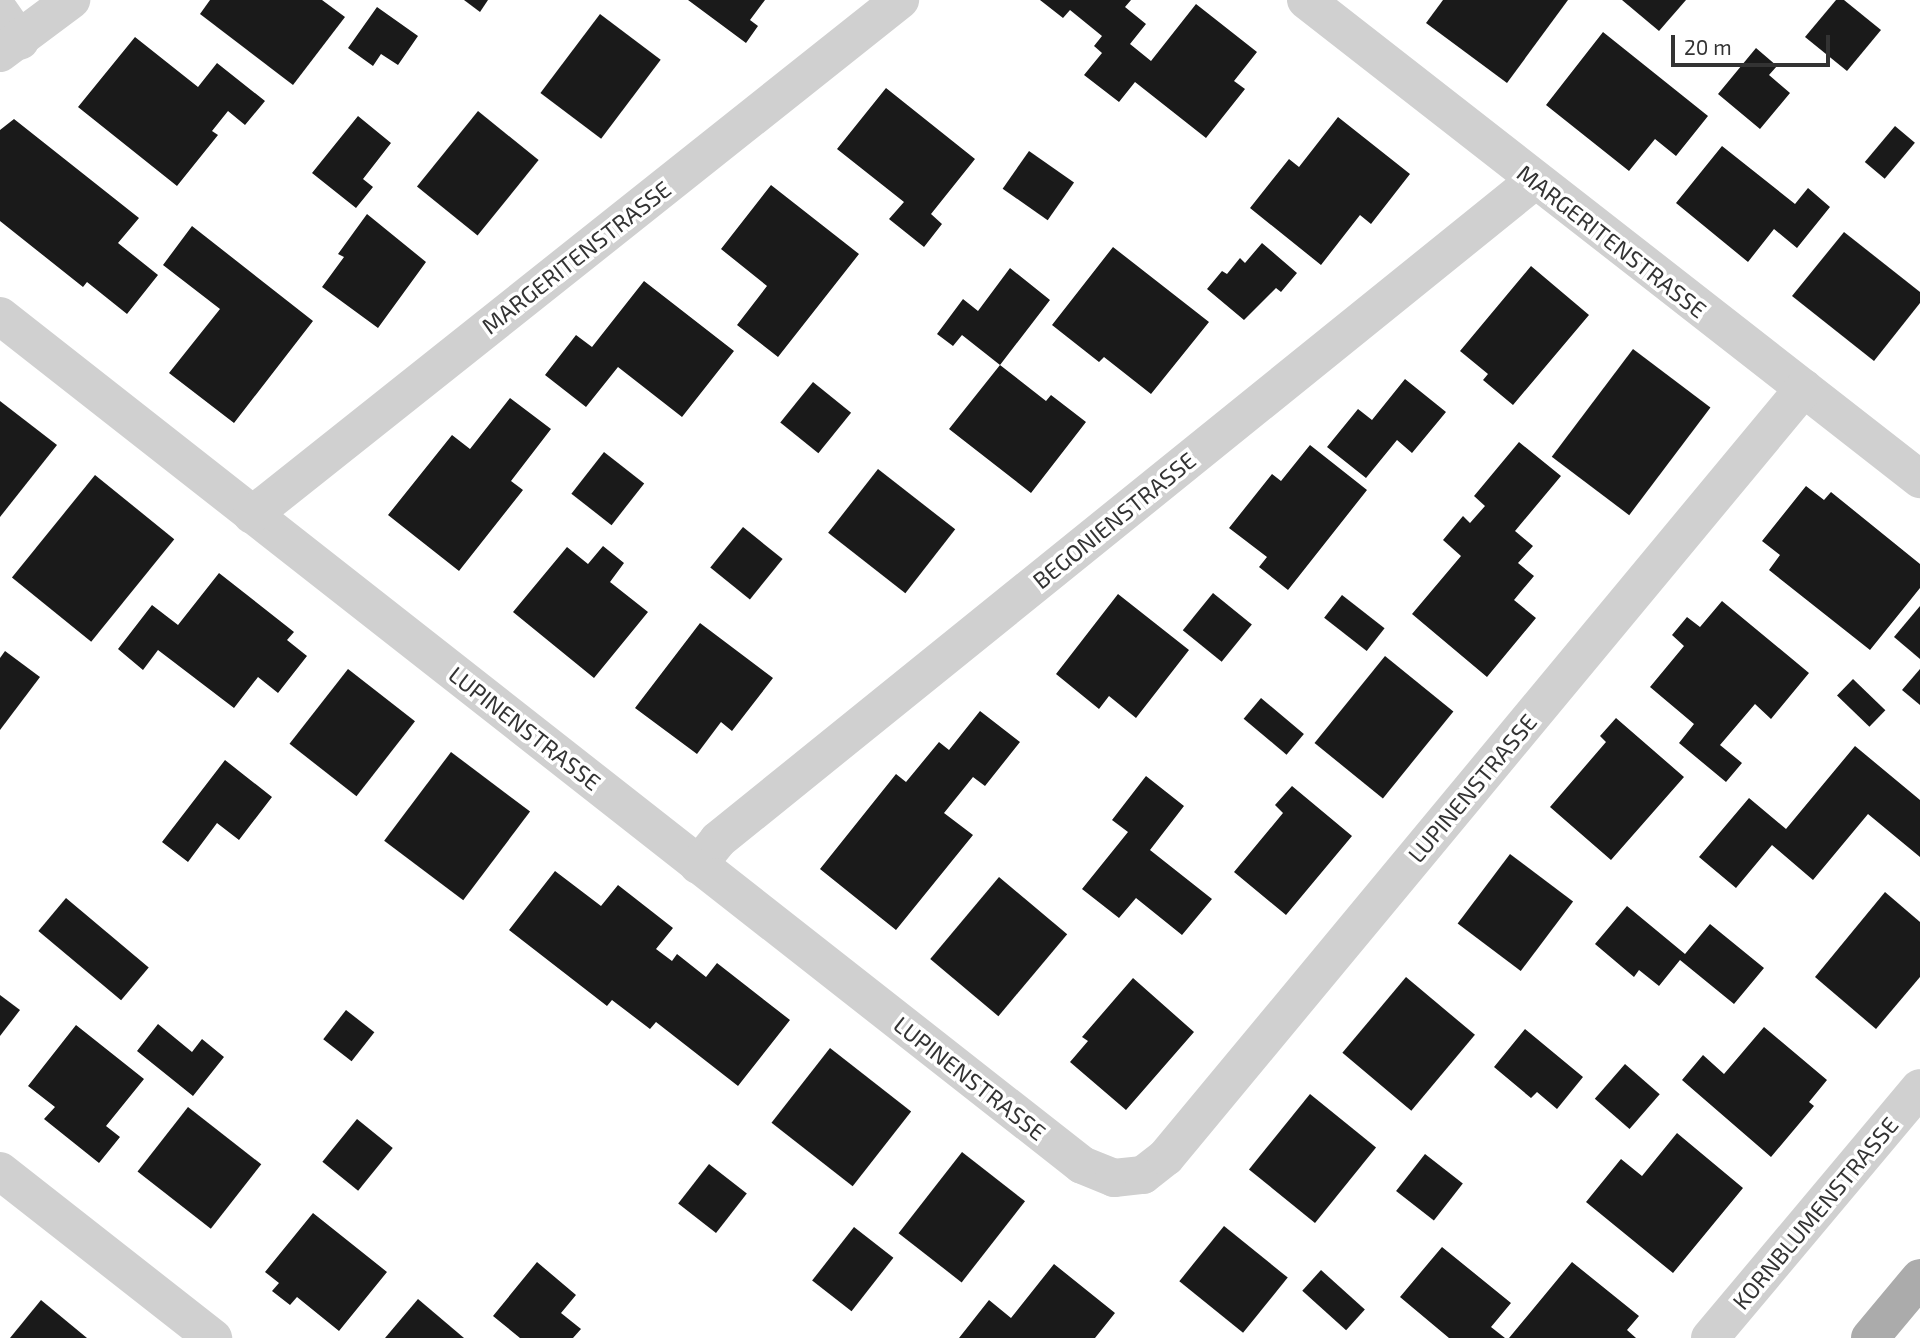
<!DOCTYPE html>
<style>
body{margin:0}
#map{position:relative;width:1920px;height:1338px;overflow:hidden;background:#fff;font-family:"Exo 2",sans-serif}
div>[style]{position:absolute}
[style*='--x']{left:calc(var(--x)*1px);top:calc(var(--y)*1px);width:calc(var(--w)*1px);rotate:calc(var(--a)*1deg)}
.building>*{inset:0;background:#1a1a1a;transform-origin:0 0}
.minor>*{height:38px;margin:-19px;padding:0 19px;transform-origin:19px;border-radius:19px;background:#d0d0d0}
.major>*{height:38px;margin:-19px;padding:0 19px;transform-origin:19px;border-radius:19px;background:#ababab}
span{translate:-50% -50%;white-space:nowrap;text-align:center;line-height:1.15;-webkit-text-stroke:7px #fff;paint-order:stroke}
.street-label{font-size:23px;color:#333}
.scale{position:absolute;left:1671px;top:35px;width:159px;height:32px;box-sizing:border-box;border:4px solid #333;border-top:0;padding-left:9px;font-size:21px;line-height:24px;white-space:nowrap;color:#333;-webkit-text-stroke:5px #fff;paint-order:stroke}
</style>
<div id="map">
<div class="building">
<i style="clip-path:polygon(210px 0,322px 0,345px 17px,293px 85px,200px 14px)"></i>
<i style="clip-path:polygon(464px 0,488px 0,480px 12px)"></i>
<i style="clip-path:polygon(688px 0,765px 0,750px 20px,758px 26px,746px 43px)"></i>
<i style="clip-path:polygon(1040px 0,1131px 0,1125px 7px,1146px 24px,1130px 44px,1151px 61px,1196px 4px,1257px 52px,1234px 81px,1245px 89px,1206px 138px,1135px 82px,1119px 102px,1084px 75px,1102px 53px,1094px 46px,1102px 36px,1070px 10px,1063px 18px)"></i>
<i style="clip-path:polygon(1443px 0,1568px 0,1507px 83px,1426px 23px)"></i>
<i style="clip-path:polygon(1622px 0,1686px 0,1659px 31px)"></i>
<i style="clip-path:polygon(1836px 0,1844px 0,1881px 30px,1847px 71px,1805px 37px)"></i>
<i style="clip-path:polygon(377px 7px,418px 36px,398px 65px,381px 54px,373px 66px,348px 48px)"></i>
<i style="left:600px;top:14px;width:76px;height:99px;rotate:37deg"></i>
<i style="clip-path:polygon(1603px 32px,1708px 116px,1676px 156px,1655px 139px,1629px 171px,1546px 105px)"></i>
<i style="clip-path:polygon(135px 37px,198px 87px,217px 63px,265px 101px,245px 125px,228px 111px,212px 131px,218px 135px,177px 186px,78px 107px)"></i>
<i style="clip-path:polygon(1756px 48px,1777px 66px,1769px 75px,1790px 93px,1760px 129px,1718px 94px)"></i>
<i style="clip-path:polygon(886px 88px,975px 159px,931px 214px,942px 224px,924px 247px,889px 219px,904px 202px,837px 149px)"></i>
<i style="left:478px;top:111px;width:78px;height:97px;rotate:39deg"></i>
<i style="clip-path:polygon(358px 116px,391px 143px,363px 179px,373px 187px,356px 208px,312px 173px)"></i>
<i style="clip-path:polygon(1338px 117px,1410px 174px,1371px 224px,1360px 215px,1321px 265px,1250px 208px,1289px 159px,1299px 167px)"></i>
<i style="clip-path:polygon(14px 119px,139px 218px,118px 243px,158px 275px,127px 314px,87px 282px,83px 287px,0 221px,0 130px)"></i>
<i style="left:1895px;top:126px;width:26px;height:47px;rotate:40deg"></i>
<i style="clip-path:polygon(1722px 146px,1795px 204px,1808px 188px,1830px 207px,1797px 248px,1774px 229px,1748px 262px,1676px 203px)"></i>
<i style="left:1029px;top:151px;width:55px;height:46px;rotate:35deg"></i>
<i style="clip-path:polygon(771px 185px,859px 254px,778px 357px,737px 325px,767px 286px,721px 249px)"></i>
<i style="clip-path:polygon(367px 214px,426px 262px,378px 328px,322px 287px,344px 257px,338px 254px)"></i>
<i style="clip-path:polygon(192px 226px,313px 321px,234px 423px,169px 373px,220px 309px,163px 265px)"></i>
<i style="clip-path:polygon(1844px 232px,1920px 292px,1920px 303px,1874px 361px,1792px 296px)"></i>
<i style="clip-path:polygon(1262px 243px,1297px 273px,1281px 292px,1276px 288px,1244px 320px,1207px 289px,1222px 271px,1227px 274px,1240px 258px,1245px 263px)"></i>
<i style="clip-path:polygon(1113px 247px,1209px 322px,1151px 394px,1104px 357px,1099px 362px,1052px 325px)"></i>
<i style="clip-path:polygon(1531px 266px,1589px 315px,1513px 405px,1483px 380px,1488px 374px,1460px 351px)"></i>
<i style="clip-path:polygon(1010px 268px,1050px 300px,1000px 365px,1046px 401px,1051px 395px,1086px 422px,1031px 493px,949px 429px,1000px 365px,962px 335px,953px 346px,937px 334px,963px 299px,978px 311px)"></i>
<i style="clip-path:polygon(644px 281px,734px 351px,682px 417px,618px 367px,586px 407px,545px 375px,576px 335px,592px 347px)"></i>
<i style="left:1633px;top:349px;width:97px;height:135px;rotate:37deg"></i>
<i style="clip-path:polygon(1405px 379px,1446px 412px,1412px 453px,1397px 440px,1366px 478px,1327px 447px,1358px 409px,1372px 420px)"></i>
<i style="left:813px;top:382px;width:49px;height:52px;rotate:39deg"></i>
<i style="clip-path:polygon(510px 398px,551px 429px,511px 481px,523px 490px,459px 571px,388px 515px,452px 435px,470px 449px)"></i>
<i style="clip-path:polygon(0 401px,57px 445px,0 517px)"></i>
<i style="clip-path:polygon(1519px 442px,1561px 476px,1515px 531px,1533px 546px,1518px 563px,1534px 576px,1514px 600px,1536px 618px,1487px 677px,1412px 614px,1461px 556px,1443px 540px,1463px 516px,1470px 523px,1485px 506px,1474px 496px)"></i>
<i style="clip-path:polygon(1310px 445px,1367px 490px,1288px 590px,1259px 567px,1267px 557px,1229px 528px,1272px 474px,1281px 481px)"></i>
<i style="left:604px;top:452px;width:51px;height:53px;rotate:38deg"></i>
<i style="left:878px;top:469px;width:98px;height:81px;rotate:38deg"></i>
<i style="left:95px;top:475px;width:102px;height:132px;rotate:39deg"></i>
<i style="clip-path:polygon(1806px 486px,1824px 500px,1831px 492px,1920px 564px,1920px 588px,1870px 650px,1769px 570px,1780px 555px,1762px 541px)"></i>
<i style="left:743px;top:527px;width:51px;height:52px;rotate:39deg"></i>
<i style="clip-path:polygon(603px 546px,624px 563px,610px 582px,648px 612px,594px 678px,513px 612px,567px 547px,588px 564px)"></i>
<i style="clip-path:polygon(219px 573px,294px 632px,287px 640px,307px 656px,278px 693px,258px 677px,234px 708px,158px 650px,143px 670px,118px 649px,152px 605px,178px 625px)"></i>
<i style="left:1213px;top:593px;width:50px;height:48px;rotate:39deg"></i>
<i style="clip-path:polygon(1118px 594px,1189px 650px,1136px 718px,1109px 696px,1099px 709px,1056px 674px)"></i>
<i style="left:1342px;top:595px;width:54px;height:29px;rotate:38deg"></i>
<i style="clip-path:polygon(1722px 601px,1809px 673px,1771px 719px,1755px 704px,1720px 745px,1742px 763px,1726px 782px,1679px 743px,1694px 724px,1650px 687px,1684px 646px,1672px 635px,1687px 617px,1700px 627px)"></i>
<i style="clip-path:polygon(1920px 606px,1920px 659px,1894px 637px)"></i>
<i style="clip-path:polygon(700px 623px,773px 678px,732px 731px,721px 722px,697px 754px,635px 708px)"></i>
<i style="clip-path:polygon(5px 651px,40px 677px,0 730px,0 658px)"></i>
<i style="left:1385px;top:656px;width:88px;height:112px;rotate:39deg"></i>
<i style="left:348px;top:669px;width:85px;height:95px;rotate:38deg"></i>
<i style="clip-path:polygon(1920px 669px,1920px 705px,1902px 690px)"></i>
<i style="left:1853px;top:679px;width:45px;height:23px;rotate:44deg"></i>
<i style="left:1261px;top:698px;width:56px;height:27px;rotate:40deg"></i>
<i style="clip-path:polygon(980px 711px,1020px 742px,985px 786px,973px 777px,944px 813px,973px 835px,896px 930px,820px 869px,896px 774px,906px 782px,939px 742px,949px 750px)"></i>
<i style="clip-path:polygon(1616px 718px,1684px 777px,1611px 860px,1550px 807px,1606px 742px,1600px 736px)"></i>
<i style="clip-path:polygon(1855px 746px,1920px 800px,1920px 857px,1868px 814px,1813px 880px,1772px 845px,1736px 888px,1699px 857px,1749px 798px,1786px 829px)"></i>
<i style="left:451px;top:752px;width:99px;height:111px;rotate:37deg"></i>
<i style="clip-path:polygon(225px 760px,272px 797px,239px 840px,217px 823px,188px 862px,162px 842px)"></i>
<i style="clip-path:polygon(1146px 776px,1184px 806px,1150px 850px,1212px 899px,1182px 935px,1136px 898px,1119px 918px,1082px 889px,1128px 832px,1112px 820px)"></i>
<i style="clip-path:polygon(1292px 786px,1352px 836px,1286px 915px,1234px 872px,1283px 813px,1275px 805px)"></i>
<i style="left:1510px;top:854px;width:79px;height:87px;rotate:37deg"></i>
<i style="clip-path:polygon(555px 871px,601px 906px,618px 885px,673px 928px,656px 949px,672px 961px,677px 954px,706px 977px,717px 963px,790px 1020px,738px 1086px,656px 1022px,650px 1029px,612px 1000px,607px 1006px,509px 930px)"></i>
<i style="left:999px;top:877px;width:89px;height:107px;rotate:40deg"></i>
<i style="clip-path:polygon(1885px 892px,1920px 922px,1920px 977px,1876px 1029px,1815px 977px)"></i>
<i style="left:66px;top:898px;width:108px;height:43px;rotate:40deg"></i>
<i style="clip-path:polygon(1627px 906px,1685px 954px,1710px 924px,1764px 968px,1734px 1004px,1680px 960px,1659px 986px,1639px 970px,1634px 977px,1595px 944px)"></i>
<i style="left:1406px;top:977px;width:90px;height:99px;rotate:40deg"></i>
<i style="clip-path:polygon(1133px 978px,1194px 1032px,1126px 1110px,1070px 1062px,1088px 1041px,1082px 1037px)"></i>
<i style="clip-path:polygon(0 995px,20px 1010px,0 1036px)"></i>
<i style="left:346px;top:1010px;width:36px;height:37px;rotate:38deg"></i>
<i style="clip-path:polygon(158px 1024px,192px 1052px,202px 1039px,224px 1057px,193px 1096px,137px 1051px)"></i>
<i style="clip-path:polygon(76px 1025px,144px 1079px,106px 1126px,120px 1137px,99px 1163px,44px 1119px,55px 1107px,28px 1086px)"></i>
<i style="clip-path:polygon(1764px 1027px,1827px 1080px,1809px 1102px,1814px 1106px,1771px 1157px,1682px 1080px,1703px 1055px,1724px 1074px)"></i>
<i style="clip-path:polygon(1525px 1029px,1583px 1077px,1557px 1109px,1537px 1092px,1531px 1098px,1494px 1067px)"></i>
<i style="left:830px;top:1048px;width:103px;height:95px;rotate:38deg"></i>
<i style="left:1625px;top:1064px;width:46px;height:46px;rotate:41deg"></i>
<i style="left:1310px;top:1094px;width:85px;height:97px;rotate:39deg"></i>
<i style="left:188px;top:1107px;width:93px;height:82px;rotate:38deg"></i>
<i style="left:357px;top:1119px;width:46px;height:55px;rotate:39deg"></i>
<i style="clip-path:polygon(1677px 1133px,1743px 1188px,1673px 1273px,1586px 1202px,1621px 1159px,1642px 1176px)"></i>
<i style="left:962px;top:1152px;width:80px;height:103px;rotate:38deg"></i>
<i style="left:1425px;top:1154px;width:48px;height:47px;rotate:38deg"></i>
<i style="left:709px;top:1164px;width:48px;height:50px;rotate:38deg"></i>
<i style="clip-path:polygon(313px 1213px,387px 1272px,339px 1331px,297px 1297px,290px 1305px,272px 1291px,279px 1283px,265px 1272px)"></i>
<i style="left:1224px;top:1226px;width:82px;height:71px;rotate:39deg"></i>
<i style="left:854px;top:1227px;width:50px;height:68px;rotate:38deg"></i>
<i style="clip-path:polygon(1442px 1247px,1511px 1303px,1491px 1327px,1505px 1338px,1449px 1338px,1400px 1297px)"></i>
<i style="clip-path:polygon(537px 1262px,576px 1295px,561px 1313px,581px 1329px,573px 1338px,520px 1338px,493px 1316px)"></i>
<i style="clip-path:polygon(1572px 1262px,1639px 1316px,1627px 1330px,1636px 1338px,1509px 1338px)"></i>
<i style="clip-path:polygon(1054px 1264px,1115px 1313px,1095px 1338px,959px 1338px,989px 1300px,1011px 1318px)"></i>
<i style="left:1321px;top:1270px;width:59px;height:28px;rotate:42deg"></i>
<i style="clip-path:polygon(418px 1299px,464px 1338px,385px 1338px)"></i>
<i style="clip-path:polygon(41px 1300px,87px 1338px,10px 1338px)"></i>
</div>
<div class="minor">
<i style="--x:1306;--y:0;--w:779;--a:37.96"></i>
<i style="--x:0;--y:12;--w:35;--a:55"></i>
<i style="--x:0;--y:53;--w:89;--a:-36.7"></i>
<i style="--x:0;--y:316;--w:1375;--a:38.12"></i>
<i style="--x:1082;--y:1165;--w:35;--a:22"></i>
<i style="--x:1114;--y:1178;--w:29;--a:-6"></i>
<i style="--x:1143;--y:1175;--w:29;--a:-38"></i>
<i style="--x:1166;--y:1157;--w:999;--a:-50.32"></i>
<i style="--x:252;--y:515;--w:828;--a:-38.48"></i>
<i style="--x:698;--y:865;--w:32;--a:-51"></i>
<i style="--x:718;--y:840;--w:1049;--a:-38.92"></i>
<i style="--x:0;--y:1171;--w:271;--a:38.1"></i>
<i style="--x:1710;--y:1338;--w:326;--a:-50"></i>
</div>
<div class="major">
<i style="--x:1870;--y:1338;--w:78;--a:-50.2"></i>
</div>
<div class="street-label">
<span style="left:1612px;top:241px;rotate:38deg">MARGERITENSTRASSE</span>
<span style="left:576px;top:257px;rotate:-38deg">MARGERITENSTRASSE</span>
<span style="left:1114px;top:520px;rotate:-39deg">BEGONIENSTRASSE</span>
<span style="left:525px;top:728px;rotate:38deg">LUPINENSTRASSE</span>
<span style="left:1472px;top:788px;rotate:-50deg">LUPINENSTRASSE</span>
<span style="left:970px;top:1078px;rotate:38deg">LUPINENSTRASSE</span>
<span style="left:1815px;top:1213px;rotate:-50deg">KORNBLUMENSTRASSE</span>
</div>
<div class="scale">20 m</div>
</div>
